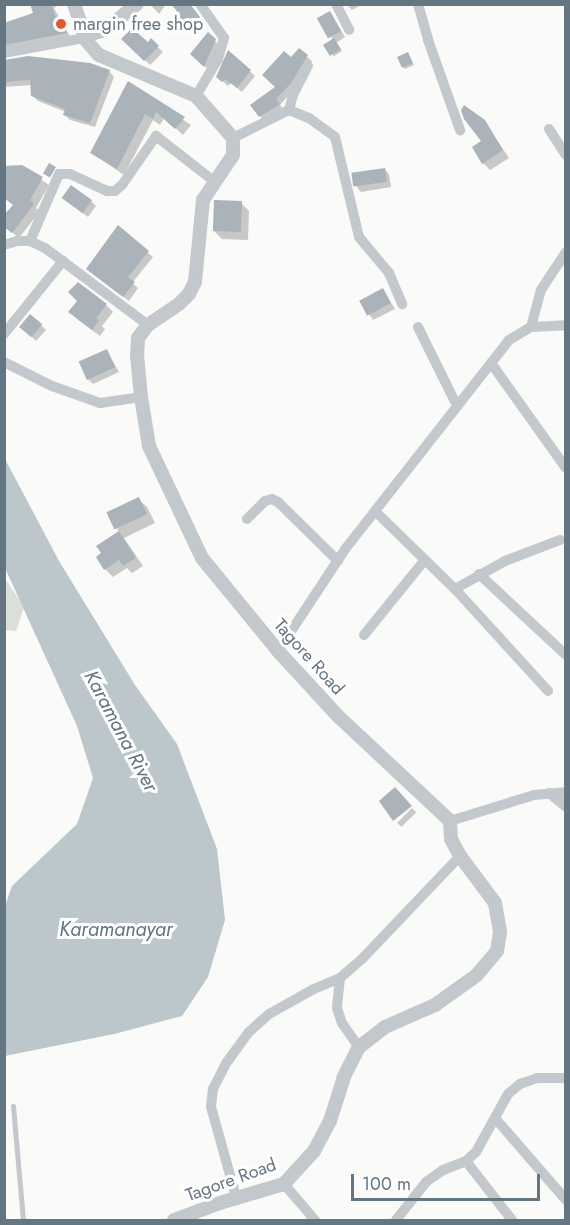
<!DOCTYPE html>
<style>
body{margin:0}
#map{position:relative;width:570px;height:1225px;overflow:hidden;background:#fafaf8;font-family:Jost,sans-serif}
div>[style]{position:absolute}
[style*='--x']{left:calc(var(--x)*1px);top:calc(var(--y)*1px);width:calc(var(--w)*1px);rotate:calc(var(--a)*1deg)}
.green>*{inset:0;background:#dadfd7}
.water>*{inset:0;background:#bbc7cb}
.shadow>*{inset:0;background:#0003;transform-origin:0 0}
.building>*{inset:0;background:#aab3b9;transform-origin:0 0}
.service>*{height:5px;margin:-2.5px;padding:0 2.5px;transform-origin:2.5px;border-radius:2.5px;background:#c3c8cc}
.minor>*{height:10px;margin:-5px;padding:0 5px;transform-origin:5px;border-radius:5px;background:#c3c8cc}
.tertiary>*{height:14px;margin:-7px;padding:0 7px;transform-origin:7px;border-radius:7px;background:#c3c8cc}
.dots>*{width:16px;height:16px;translate:-50% -50%;box-sizing:border-box;border:3px solid #fff;border-radius:50%}
span{translate:-50% -50%;white-space:nowrap;text-align:center;line-height:1.15;-webkit-text-stroke:6px #fff;paint-order:stroke}
.poi-label{font-size:18px;color:#657683}
.left{translate:0 -50%;text-align:left}
.street-label{font-size:18px;color:#657683}
.water-label{font-size:20px;color:#60757c;font-style:italic}
.frame{position:absolute;inset:0;border:6px solid #657683;pointer-events:none}
.scale{position:absolute;left:351px;top:1174px;width:189px;height:27px;box-sizing:border-box;border:3px solid #657683;border-top:0;padding-left:8px;font-size:18px;line-height:21px;white-space:nowrap;color:#657683;-webkit-text-stroke:4px #fff;paint-order:stroke}
</style>
<div id="map">
<div class="green">
<i style="clip-path:polygon(4px 577px,24px 607px,16px 631px,5px 630px)"></i>
</div>
<div class="water">
<i style="clip-path:polygon(4px 457px,59px 561px,135px 685px,177px 744px,217px 849px,225px 920px,208px 977px,182px 1016px,114px 1034px,5px 1056px,5px 906px,12px 886px,77px 824px,93px 778px,77px 726px,5px 568px)"></i>
</div>
<div class="shadow">
<i style="clip-path:polygon(32px 4px,60px 4px,54px 8px,71px 38px,4px 53px,4px 24px,35px 13px)"></i>
<i style="clip-path:polygon(150px 4px,166px 4px,159px 14px)"></i>
<i style="clip-path:polygon(173px 4px,192px 4px,189px 7px,203px 22px,195px 31px,184px 23px)"></i>
<i style="clip-path:polygon(363px 4px,352px 10px,346px 4px)"></i>
<i style="clip-path:polygon(330px 13px,345px 37px,336px 43px,342px 51px,333px 57px)"></i>
<i style="clip-path:polygon(209px 35px,220px 46px,210px 71px,197px 59px)"></i>
<i style="clip-path:polygon(123px 39px,148px 45px,151px 41px,163px 52px,150px 65px)"></i>
<i style="clip-path:polygon(299px 50px,312px 61px,296px 87px,280px 105px,284px 110px,265px 121px,260px 116px)"></i>
<i style="clip-path:polygon(229px 52px,255px 76px,242px 92px,231px 83px,228px 86px,218px 77px)"></i>
<i style="clip-path:polygon(408px 54px,414px 65px,405px 69px,403px 67px)"></i>
<i style="clip-path:polygon(4px 62px,109px 71px,114px 77px,95px 127px,70px 120px,65px 115px,66px 112px,38px 101px,32px 95px,32px 85px,4px 87px)"></i>
<i style="clip-path:polygon(129px 83px,191px 125px,183px 135px,164px 118px,160px 125px,153px 120px,124px 175px,92px 153px)"></i>
<i style="clip-path:polygon(490px 130px,509px 158px,490px 170px,483px 163px,483px 142px)"></i>
<i style="clip-path:polygon(22px 167px,49px 185px,36px 208px,40px 211px,19px 238px,8px 229px)"></i>
<i style="clip-path:polygon(384px 169px,389px 174px,391px 187px,361px 192px,356px 186px)"></i>
<i style="clip-path:polygon(63px 198px,91px 201px,96px 206px,88px 217px)"></i>
<i style="clip-path:polygon(241px 203px,249px 211px,248px 240px,222px 239px,214px 231px)"></i>
<i style="clip-path:polygon(118px 228px,153px 257px,132px 283px,138px 288px,129px 301px,93px 274px)"></i>
<i style="clip-path:polygon(383px 290px,395px 309px,373px 320px,361px 301px)"></i>
<i style="clip-path:polygon(106px 305px,113px 312px,102px 326px,105px 329px,100px 336px,77px 319px)"></i>
<i style="clip-path:polygon(41px 325px,46px 330px,36px 341px,27px 332px)"></i>
<i style="clip-path:polygon(107px 351px,119px 372px,93px 384px,88px 379px)"></i>
<i style="clip-path:polygon(138px 499px,147px 507px,155px 523px,124px 538px,143px 566px,132px 573px,127px 568px,113px 577px,105px 569px,120px 532px,117px 530px)"></i>
<i style="left:412px;top:808px;width:6px;height:21px;rotate:45deg"></i>
</div>
<div class="building">
<i style="clip-path:polygon(30px 4px,51px 4px,57px 21px,62px 19px,67px 33px,4px 45px,4px 23px,33px 13px)"></i>
<i style="clip-path:polygon(171px 4px,190px 4px,200px 17px,190px 28px,178px 19px,181px 16px)"></i>
<i style="left:330px;top:11px;width:23px;height:15px;rotate:61deg"></i>
<i style="clip-path:polygon(132px 28px,148px 42px,151px 38px,159px 46px,144px 61px,121px 39px)"></i>
<i style="clip-path:polygon(208px 32px,216px 39px,204px 67px,190px 54px)"></i>
<i style="left:334px;top:38px;width:13px;height:13px;rotate:58deg"></i>
<i style="clip-path:polygon(299px 48px,308px 55px,292px 82px,276px 99px,280px 104px,259px 117px,250px 105px,275px 87px,262px 75px,284px 51px,291px 57px)"></i>
<i style="clip-path:polygon(228px 50px,251px 70px,237px 88px,225px 79px,222px 82px,216px 77px)"></i>
<i style="left:408px;top:52px;width:12px;height:12px;rotate:66deg"></i>
<i style="clip-path:polygon(28px 56px,90px 63px,110px 70px,90px 123px,63px 115px,65px 109px,31px 96px,30px 80px,4px 82px,4px 60px)"></i>
<i style="clip-path:polygon(128px 81px,185px 117px,175px 129px,156px 112px,153px 119px,145px 114px,117px 169px,90px 153px)"></i>
<i style="clip-path:polygon(464px 105px,485px 120px,503px 150px,482px 164px,472px 147px,481px 141px,464px 119px,461px 110px)"></i>
<i style="left:49px;top:163px;width:8px;height:12px;rotate:30deg"></i>
<i style="clip-path:polygon(22px 165px,43px 177px,30px 200px,34px 204px,12px 233px,4px 227px,4px 215px,13px 205px,4px 198px,4px 166px)"></i>
<i style="left:385px;top:168px;width:14px;height:34px;rotate:82deg"></i>
<i style="left:71px;top:185px;width:26px;height:16px;rotate:36deg"></i>
<i style="left:214px;top:200px;width:28px;height:31px;rotate:2deg"></i>
<i style="clip-path:polygon(118px 225px,149px 251px,128px 277px,135px 282px,123px 297px,86px 269px)"></i>
<i style="clip-path:polygon(78px 282px,107px 304px,96px 318px,99px 320px,92px 330px,68px 312px,77px 301px,68px 292px)"></i>
<i style="left:383px;top:288px;width:17px;height:27px;rotate:62deg"></i>
<i style="left:30px;top:314px;width:16px;height:17px;rotate:40deg"></i>
<i style="left:107px;top:349px;width:20px;height:31px;rotate:66deg"></i>
<i style="left:139px;top:497px;width:19px;height:36px;rotate:65deg"></i>
<i style="clip-path:polygon(119px 531px,136px 558px,123px 566px,119px 560px,104px 570px,96px 557px,101px 553px,96px 546px)"></i>
<i style="clip-path:polygon(395px 787px,412px 806px,393px 821px,379px 801px)"></i>
</div>
<div class="service">
<i style="--x:13;--y:1106;--w:114;--a:85"></i>
</div>
<div class="minor">
<i style="--x:336;--y:4;--w:29;--a:63"></i>
<i style="--x:418;--y:4;--w:37;--a:74"></i>
<i style="--x:428;--y:40;--w:96;--a:70.4"></i>
<i style="--x:4;--y:53;--w:81;--a:-10.6"></i>
<i style="--x:196;--y:96;--w:43;--a:-59.3"></i>
<i style="--x:218;--y:59;--w:22;--a:-74"></i>
<i style="--x:224;--y:38;--w:42;--a:-125.2"></i>
<i style="--x:289;--y:110;--w:16;--a:-75"></i>
<i style="--x:293;--y:95;--w:33;--a:-63"></i>
<i style="--x:549;--y:129;--w:31;--a:57"></i>
<i style="--x:233;--y:138;--w:63;--a:-26.6"></i>
<i style="--x:289;--y:110;--w:22;--a:22"></i>
<i style="--x:309;--y:118;--w:32;--a:36"></i>
<i style="--x:335;--y:137;--w:103;--a:76.5"></i>
<i style="--x:359;--y:237;--w:47;--a:50.2"></i>
<i style="--x:389;--y:273;--w:34;--a:67"></i>
<i style="--x:30;--y:241;--w:73;--a:-66.6"></i>
<i style="--x:59;--y:174;--w:11;--a:0"></i>
<i style="--x:70;--y:174;--w:41;--a:24.7"></i>
<i style="--x:107;--y:191;--w:8;--a:0"></i>
<i style="--x:115;--y:191;--w:9;--a:-41"></i>
<i style="--x:122;--y:185;--w:60;--a:-55.2"></i>
<i style="--x:156;--y:136;--w:75;--a:37.9"></i>
<i style="--x:4;--y:245;--w:14;--a:-17"></i>
<i style="--x:17;--y:241;--w:13;--a:0"></i>
<i style="--x:30;--y:241;--w:17;--a:25"></i>
<i style="--x:45;--y:248;--w:129;--a:36.8"></i>
<i style="--x:418;--y:327;--w:88;--a:63.7"></i>
<i style="--x:531;--y:327;--w:38;--a:-75"></i>
<i style="--x:541;--y:290;--w:45;--a:-56.7"></i>
<i style="--x:4;--y:334;--w:94;--a:-51.1"></i>
<i style="--x:4;--y:362;--w:54;--a:26.6"></i>
<i style="--x:52;--y:386;--w:51;--a:19.5"></i>
<i style="--x:100;--y:403;--w:41;--a:-8.3"></i>
<i style="--x:491;--y:363;--w:129;--a:54.5"></i>
<i style="--x:376;--y:512;--w:110;--a:44.3"></i>
<i style="--x:455;--y:589;--w:138;--a:47.6"></i>
<i style="--x:247;--y:519;--w:25;--a:-45"></i>
<i style="--x:265;--y:501;--w:7;--a:-16"></i>
<i style="--x:272;--y:499;--w:7;--a:27"></i>
<i style="--x:278;--y:502;--w:84;--a:44.5"></i>
<i style="--x:479;--y:574;--w:119;--a:43"></i>
<i style="--x:455;--y:589;--w:57;--a:-29.2"></i>
<i style="--x:505;--y:561;--w:59;--a:-20.9"></i>
<i style="--x:364;--y:635;--w:95;--a:-51"></i>
<i style="--x:278;--y:651;--w:123;--a:-56.6"></i>
<i style="--x:346;--y:548;--w:264;--a:-51.9"></i>
<i style="--x:509;--y:340;--w:26;--a:-31"></i>
<i style="--x:531;--y:327;--w:35;--a:-3"></i>
<i style="--x:549;--y:793;--w:22;--a:39"></i>
<i style="--x:450;--y:821;--w:88;--a:-17.2"></i>
<i style="--x:534;--y:795;--w:32;--a:-5"></i>
<i style="--x:340;--y:978;--w:30;--a:96"></i>
<i style="--x:337;--y:1008;--w:16;--a:72"></i>
<i style="--x:342;--y:1023;--w:29;--a:55"></i>
<i style="--x:495;--y:1118;--w:108;--a:49.1"></i>
<i style="--x:466;--y:1161;--w:75;--a:52.1"></i>
<i style="--x:284;--y:1184;--w:48;--a:49.3"></i>
<i style="--x:237;--y:1200;--w:97;--a:-105.6"></i>
<i style="--x:211;--y:1107;--w:18;--a:-84"></i>
<i style="--x:213;--y:1089;--w:30;--a:-63"></i>
<i style="--x:227;--y:1062;--w:37;--a:-54"></i>
<i style="--x:249;--y:1032;--w:27;--a:-42"></i>
<i style="--x:269;--y:1014;--w:51;--a:-29.1"></i>
<i style="--x:314;--y:989;--w:28;--a:-23"></i>
<i style="--x:340;--y:978;--w:29;--a:-41"></i>
<i style="--x:362;--y:959;--w:142;--a:-46.4"></i>
<i style="--x:396;--y:1220;--w:48;--a:-51.7"></i>
<i style="--x:426;--y:1182;--w:21;--a:-35"></i>
<i style="--x:443;--y:1170;--w:25;--a:-21"></i>
<i style="--x:466;--y:1161;--w:13;--a:-42"></i>
<i style="--x:476;--y:1152;--w:66;--a:-61.1"></i>
<i style="--x:508;--y:1094;--w:16;--a:-40"></i>
<i style="--x:520;--y:1084;--w:18;--a:-19"></i>
<i style="--x:537;--y:1078;--w:29;--a:0"></i>
</div>
<div class="tertiary">
<i style="--x:74;--y:4;--w:28;--a:71"></i>
<i style="--x:83;--y:30;--w:11;--a:15"></i>
<i style="--x:94;--y:33;--w:11;--a:-15"></i>
<i style="--x:105;--y:30;--w:41;--a:-39.1"></i>
<i style="--x:83;--y:30;--w:8;--a:83"></i>
<i style="--x:84;--y:38;--w:23;--a:49"></i>
<i style="--x:99;--y:55;--w:105;--a:22.9"></i>
<i style="--x:196;--y:96;--w:56;--a:48.6"></i>
<i style="--x:233;--y:138;--w:17;--a:90"></i>
<i style="--x:233;--y:155;--w:54;--a:123.7"></i>
<i style="--x:203;--y:200;--w:82;--a:95.6"></i>
<i style="--x:195;--y:282;--w:13;--a:117"></i>
<i style="--x:189;--y:294;--w:14;--a:135"></i>
<i style="--x:179;--y:304;--w:37;--a:146"></i>
<i style="--x:148;--y:325;--w:16;--a:128"></i>
<i style="--x:138;--y:338;--w:17;--a:93"></i>
<i style="--x:137;--y:355;--w:42;--a:84.6"></i>
<i style="--x:141;--y:397;--w:50;--a:80.7"></i>
<i style="--x:149;--y:446;--w:124;--a:64.7"></i>
<i style="--x:202;--y:558;--w:120;--a:50.7"></i>
<i style="--x:278;--y:651;--w:90;--a:47.3"></i>
<i style="--x:339;--y:717;--w:152;--a:43.1"></i>
<i style="--x:450;--y:821;--w:18;--a:87"></i>
<i style="--x:451;--y:839;--w:19;--a:62"></i>
<i style="--x:460;--y:856;--w:59;--a:53.3"></i>
<i style="--x:495;--y:903;--w:29;--a:80"></i>
<i style="--x:500;--y:932;--w:19;--a:99"></i>
<i style="--x:497;--y:951;--w:31;--a:130"></i>
<i style="--x:477;--y:975;--w:52;--a:144.5"></i>
<i style="--x:435;--y:1005;--w:55;--a:156.3"></i>
<i style="--x:385;--y:1027;--w:33;--a:142"></i>
<i style="--x:359;--y:1047;--w:34;--a:117"></i>
<i style="--x:344;--y:1077;--w:46;--a:107.7"></i>
<i style="--x:330;--y:1121;--w:34;--a:118"></i>
<i style="--x:314;--y:1151;--w:45;--a:132.3"></i>
<i style="--x:284;--y:1184;--w:67;--a:163.5"></i>
<i style="--x:220;--y:1203;--w:49;--a:159.7"></i>
</div>
<div class="dots">
<i style="left:61px;top:24px;background:#e4572e"></i>
</div>
<div class="poi-label">
<span class="left" style="left:73px;top:24px">margin free shop</span>
</div>
<div class="street-label">
<span style="left:309px;top:657px;rotate:48deg">Tagore Road</span>
<span style="left:231px;top:1180px;rotate:-20deg">Tagore Road</span>
</div>
<div class="water-label">
<span style="left:121px;top:731px;rotate:62deg">Karamana River</span>
<span style="left:116px;top:929px">Karamanayar</span>
</div>
<div class="frame"></div>
<div class="scale">100 m</div>
</div>
